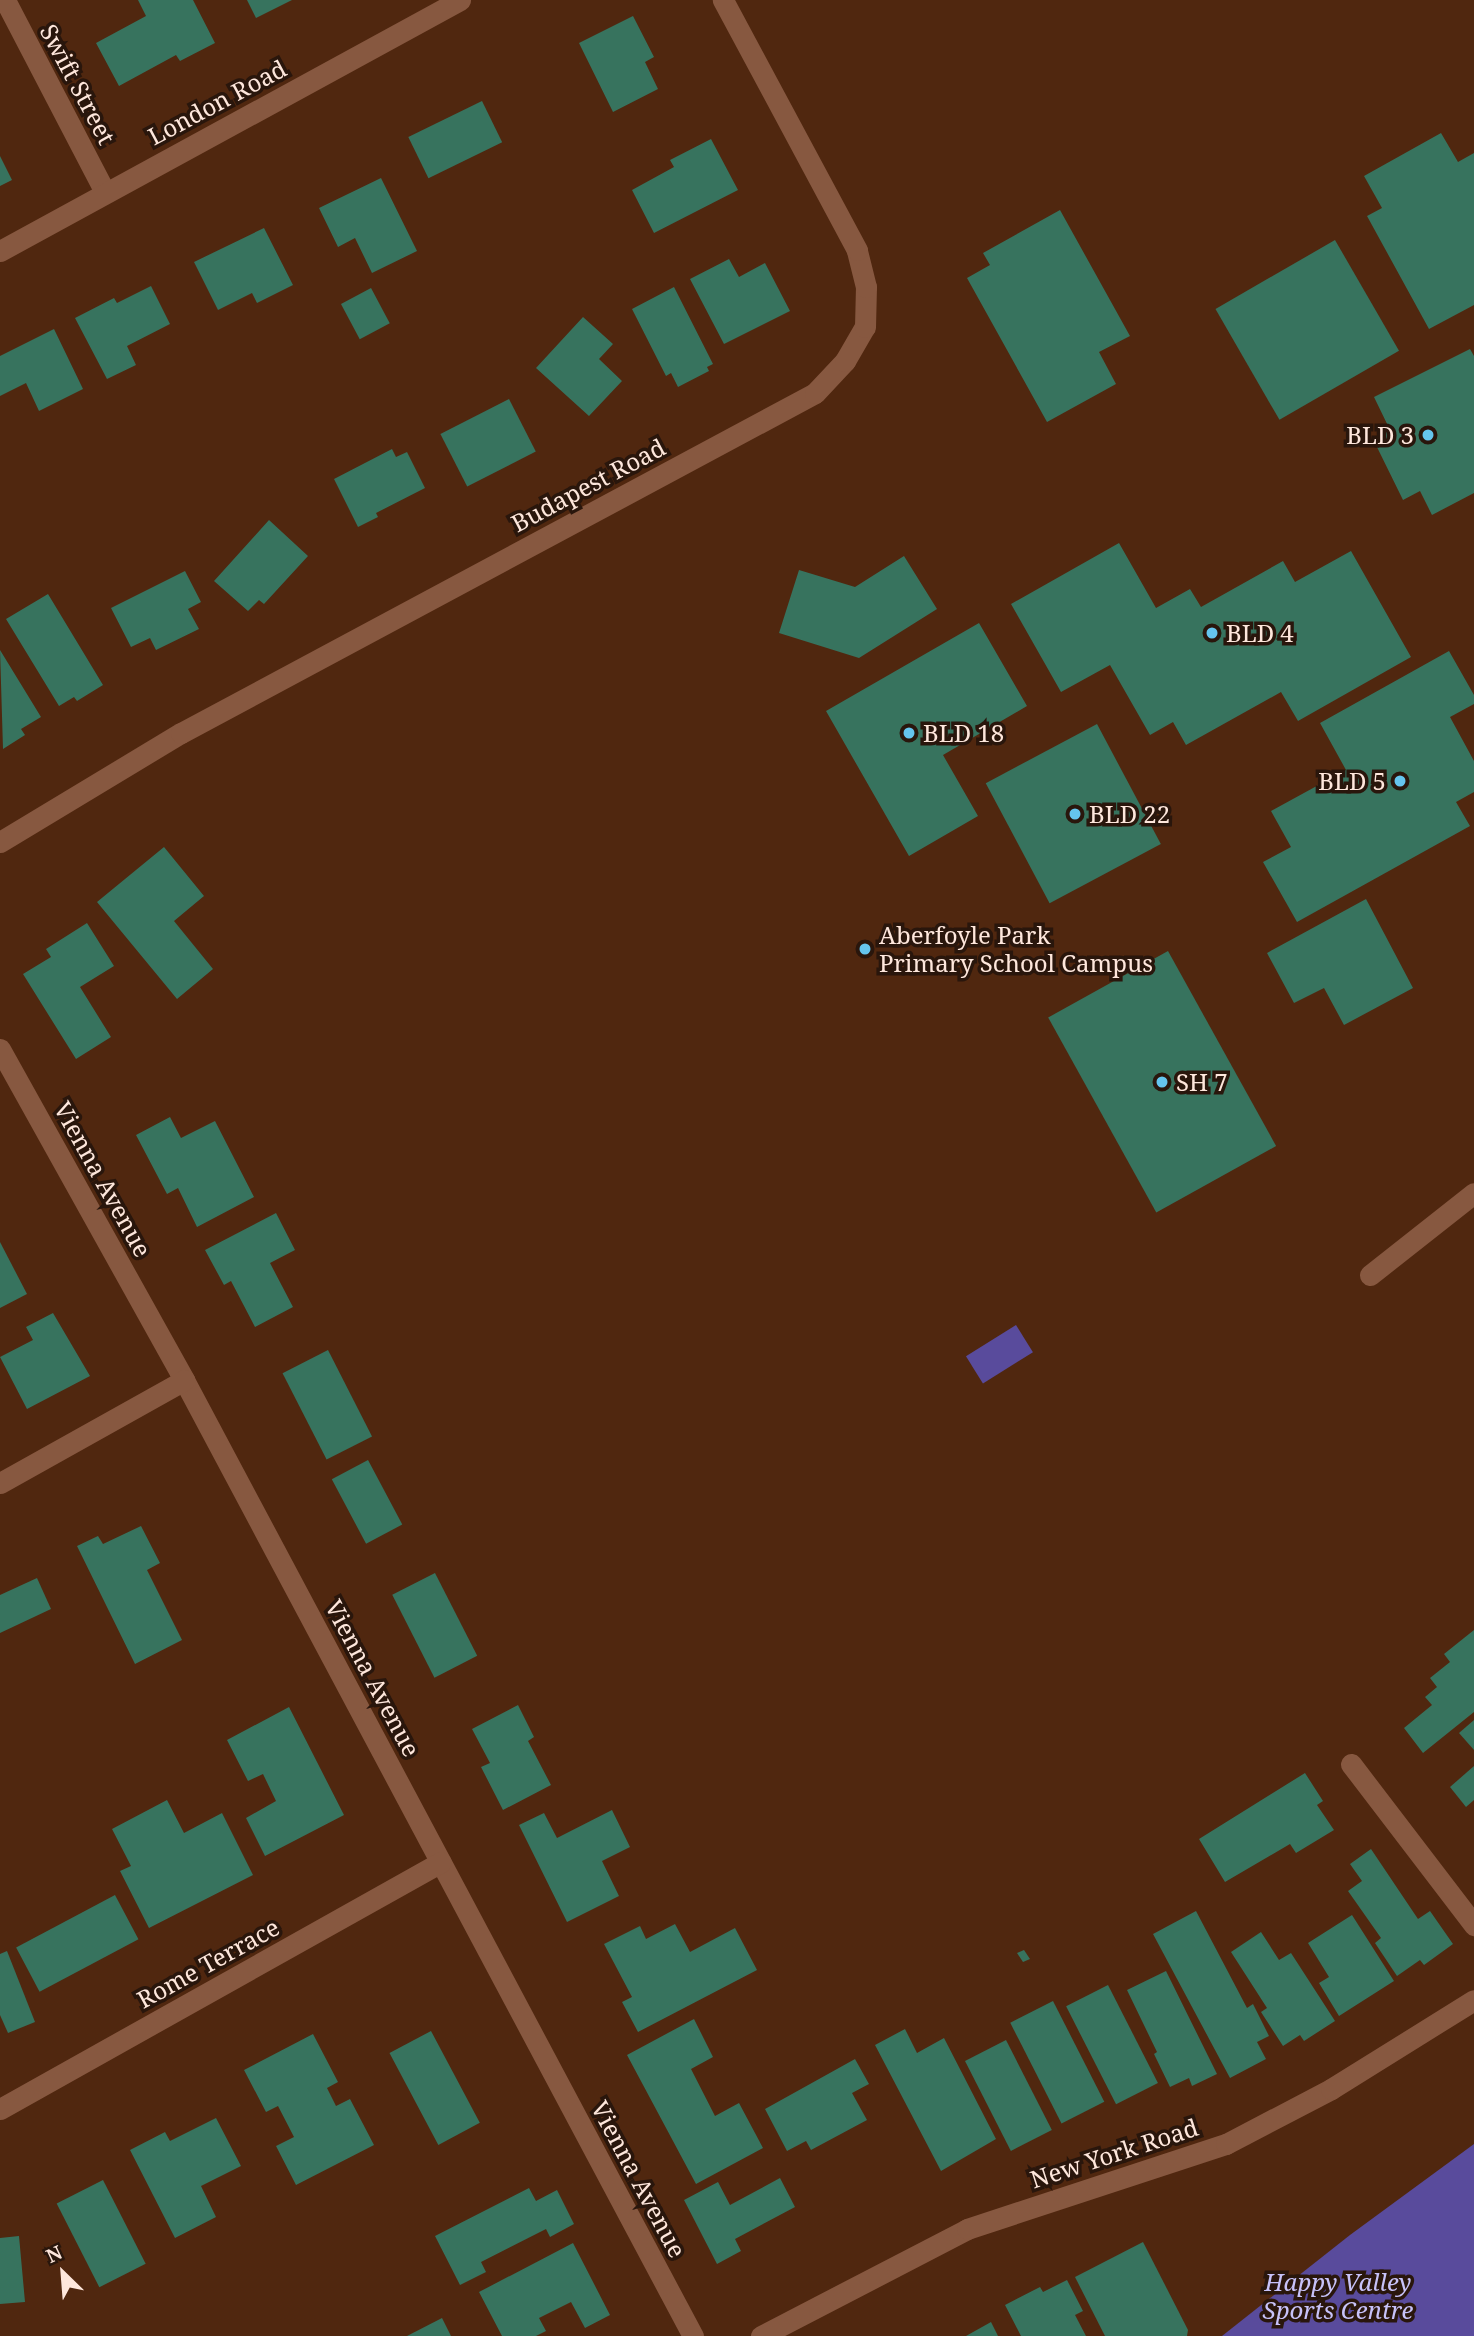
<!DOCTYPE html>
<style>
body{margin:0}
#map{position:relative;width:1474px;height:2336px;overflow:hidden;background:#50270f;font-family:"Noto Serif",serif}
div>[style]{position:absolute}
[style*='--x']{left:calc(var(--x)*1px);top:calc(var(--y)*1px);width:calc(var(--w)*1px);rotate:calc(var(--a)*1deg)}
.green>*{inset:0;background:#594b9c;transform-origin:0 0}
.building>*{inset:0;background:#37735e;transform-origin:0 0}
.minor>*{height:21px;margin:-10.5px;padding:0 10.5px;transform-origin:10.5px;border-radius:10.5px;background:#875840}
.dots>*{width:19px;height:19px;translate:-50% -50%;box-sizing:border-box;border:4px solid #29160c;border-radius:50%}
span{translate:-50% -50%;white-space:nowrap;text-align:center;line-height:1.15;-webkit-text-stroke:7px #29160c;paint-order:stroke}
.street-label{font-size:24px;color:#fee7dc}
.poi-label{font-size:24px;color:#fee7dc}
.right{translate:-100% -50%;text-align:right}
.left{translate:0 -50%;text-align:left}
.park-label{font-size:24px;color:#c7c2f9;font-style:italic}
.north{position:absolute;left:28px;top:2238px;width:70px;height:70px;-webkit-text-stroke:5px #29160c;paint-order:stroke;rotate:335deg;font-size:19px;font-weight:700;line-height:28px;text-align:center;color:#fee7dc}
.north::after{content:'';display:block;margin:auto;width:24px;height:32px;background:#fee7dc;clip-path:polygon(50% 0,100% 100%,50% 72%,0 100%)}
</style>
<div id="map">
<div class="green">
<i style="left:1016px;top:1325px;width:32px;height:59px;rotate:58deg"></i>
<i style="clip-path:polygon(1474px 2144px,1474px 2336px,1222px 2336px,1350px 2235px)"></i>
</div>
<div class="building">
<i style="clip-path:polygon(138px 0,193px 0,215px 43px,180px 61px,176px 55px,119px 86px,96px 43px,146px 16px)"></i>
<i style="clip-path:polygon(247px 0,292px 0,256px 18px)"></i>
<i style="clip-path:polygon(633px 16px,654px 57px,645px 62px,658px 89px,613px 112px,579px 43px)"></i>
<i style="left:482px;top:101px;width:46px;height:82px;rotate:64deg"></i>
<i style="clip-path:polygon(1441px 133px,1458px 162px,1474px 153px,1474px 305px,1429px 329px,1367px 216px,1382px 208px,1364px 176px)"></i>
<i style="clip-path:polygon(711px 139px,738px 190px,654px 233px,632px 190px,674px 167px,670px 160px)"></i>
<i style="clip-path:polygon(0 156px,12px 180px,0 186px)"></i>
<i style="clip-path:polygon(381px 178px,417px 251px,372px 273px,355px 238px,338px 247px,319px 208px)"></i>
<i style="clip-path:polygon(1060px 210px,1130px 336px,1099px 352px,1116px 384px,1047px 422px,967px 278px,990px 265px,983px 253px)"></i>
<i style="clip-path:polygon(264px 228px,293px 285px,257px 303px,252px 293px,218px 310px,194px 262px)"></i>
<i style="left:1335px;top:240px;width:128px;height:138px;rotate:60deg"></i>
<i style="clip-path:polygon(729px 259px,739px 277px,765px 263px,790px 311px,724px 344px,690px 279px)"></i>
<i style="clip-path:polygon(151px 286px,170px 324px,127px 346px,136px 365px,107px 379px,75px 318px,114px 298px,117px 303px)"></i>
<i style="clip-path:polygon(674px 287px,713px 364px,707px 367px,709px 371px,678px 387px,671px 373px,666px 376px,632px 309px)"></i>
<i style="left:371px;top:288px;width:40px;height:34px;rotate:62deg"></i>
<i style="clip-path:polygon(583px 317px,613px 344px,599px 359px,622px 381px,589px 416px,536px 368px)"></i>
<i style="clip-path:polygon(54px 329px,83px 389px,39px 411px,26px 383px,0 396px,0 356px)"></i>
<i style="clip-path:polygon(1470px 349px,1474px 356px,1474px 493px,1432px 515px,1420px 491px,1403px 500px,1373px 439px,1390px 430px,1374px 397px)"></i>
<i style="left:509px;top:399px;width:59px;height:77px;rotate:63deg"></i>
<i style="clip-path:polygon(392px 449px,396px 457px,407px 452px,425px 488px,376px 513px,378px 517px,358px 527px,334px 479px)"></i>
<i style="clip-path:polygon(269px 520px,308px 556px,264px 604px,259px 600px,248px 611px,214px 581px)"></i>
<i style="clip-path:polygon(1119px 543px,1156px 608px,1190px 589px,1201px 607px,1283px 561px,1295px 582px,1351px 551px,1411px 657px,1298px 721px,1281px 692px,1186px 745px,1173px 722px,1150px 735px,1110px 665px,1061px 692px,1011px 604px)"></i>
<i style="clip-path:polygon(904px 556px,937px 609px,859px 658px,779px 633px,799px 570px,855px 587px)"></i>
<i style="clip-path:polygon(185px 571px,201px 602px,188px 609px,199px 629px,156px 650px,150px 638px,131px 647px,111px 608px)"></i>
<i style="clip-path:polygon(48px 594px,103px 685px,77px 701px,74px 697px,59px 706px,6px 619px)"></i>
<i style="clip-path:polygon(979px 623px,1027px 706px,943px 755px,978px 816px,909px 856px,826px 711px)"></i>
<i style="clip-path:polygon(0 650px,41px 717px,21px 729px,25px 735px,3px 749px)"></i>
<i style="clip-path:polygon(1449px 651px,1474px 695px,1474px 704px,1450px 717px,1474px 761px,1474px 792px,1456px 802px,1470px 826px,1297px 922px,1263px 862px,1291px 847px,1271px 811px,1346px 770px,1320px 723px)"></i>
<i style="left:1097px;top:724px;width:136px;height:126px;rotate:62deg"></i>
<i style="clip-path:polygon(164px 847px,204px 896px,174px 921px,213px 969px,177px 999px,97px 902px)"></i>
<i style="clip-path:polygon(1366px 899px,1413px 988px,1344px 1025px,1324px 988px,1294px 1003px,1267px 953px)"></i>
<i style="clip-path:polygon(87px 923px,114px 966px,80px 987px,111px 1037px,76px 1059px,23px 974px,51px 957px,46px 949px)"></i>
<i style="left:1168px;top:951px;width:223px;height:137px;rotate:61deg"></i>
<i style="clip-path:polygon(170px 1117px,181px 1138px,215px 1121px,254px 1197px,197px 1227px,178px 1188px,167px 1194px,136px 1135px)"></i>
<i style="clip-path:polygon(276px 1213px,295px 1250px,270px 1263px,293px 1307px,255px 1327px,231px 1281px,224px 1285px,205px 1250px)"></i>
<i style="clip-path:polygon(0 1242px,27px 1294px,0 1308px)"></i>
<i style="clip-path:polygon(53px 1313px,90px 1376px,27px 1409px,0 1357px,33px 1340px,26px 1327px)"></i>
<i style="left:328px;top:1350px;width:97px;height:51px;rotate:63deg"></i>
<i style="left:368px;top:1460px;width:73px;height:41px;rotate:62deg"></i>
<i style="clip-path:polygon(141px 1526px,160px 1563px,147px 1570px,182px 1640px,135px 1664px,77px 1546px,98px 1536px,103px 1544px)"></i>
<i style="left:435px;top:1573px;width:93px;height:48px;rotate:63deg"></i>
<i style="clip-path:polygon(37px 1578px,51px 1609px,0 1633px,0 1595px)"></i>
<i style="clip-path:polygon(1474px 1630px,1474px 1712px,1423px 1753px,1404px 1728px,1432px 1705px,1425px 1697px,1437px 1687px,1430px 1678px,1450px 1662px,1444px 1654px)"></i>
<i style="clip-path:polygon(518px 1705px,534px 1737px,528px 1741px,551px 1785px,503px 1810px,481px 1767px,490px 1763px,472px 1729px)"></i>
<i style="clip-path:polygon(289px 1707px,344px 1815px,265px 1856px,246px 1818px,276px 1801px,263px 1774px,248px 1781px,227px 1740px)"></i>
<i style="clip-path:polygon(1474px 1720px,1474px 1750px,1459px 1733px)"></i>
<i style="clip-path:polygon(1474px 1766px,1474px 1800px,1466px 1807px,1450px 1787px)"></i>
<i style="clip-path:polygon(1305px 1773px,1323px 1801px,1317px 1805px,1334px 1830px,1296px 1853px,1290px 1844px,1225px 1882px,1199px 1839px)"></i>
<i style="clip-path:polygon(167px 1800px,184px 1833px,222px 1813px,253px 1875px,149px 1928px,120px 1871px,131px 1866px,112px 1829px)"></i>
<i style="clip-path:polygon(612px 1810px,630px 1847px,602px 1861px,619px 1896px,567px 1922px,519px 1825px,544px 1813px,557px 1838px)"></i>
<i style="clip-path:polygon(1371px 1849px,1418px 1919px,1430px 1911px,1453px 1944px,1424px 1965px,1420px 1960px,1397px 1976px,1375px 1943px,1381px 1938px,1348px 1891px,1362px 1881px,1350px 1864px)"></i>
<i style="left:115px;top:1895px;width:50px;height:112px;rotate:62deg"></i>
<i style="clip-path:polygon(1196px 1911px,1247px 2008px,1253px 2004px,1269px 2036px,1257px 2042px,1266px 2059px,1230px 2078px,1153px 1934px)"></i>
<i style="clip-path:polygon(1352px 1915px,1394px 1981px,1339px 2016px,1319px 1983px,1329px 1977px,1308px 1943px)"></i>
<i style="clip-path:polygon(675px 1924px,690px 1952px,735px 1928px,757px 1970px,638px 2032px,622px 2002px,632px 1997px,604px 1944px,640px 1926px,646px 1939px)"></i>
<i style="clip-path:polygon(1261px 1932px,1279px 1960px,1291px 1953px,1335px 2021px,1304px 2041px,1300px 2035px,1283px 2046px,1261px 2012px,1267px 2008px,1231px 1952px)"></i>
<i style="clip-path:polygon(1024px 1950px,1030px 1959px,1023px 1962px,1017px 1953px)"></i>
<i style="clip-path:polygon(7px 1951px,35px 2022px,8px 2033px,0 2015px,0 1954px)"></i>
<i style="clip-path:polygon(1166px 1971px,1217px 2074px,1192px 2086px,1189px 2078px,1170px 2087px,1154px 2054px,1157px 2052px,1127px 1990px)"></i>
<i style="left:1108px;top:1985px;width:110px;height:47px;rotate:63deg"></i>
<i style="left:1053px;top:2001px;width:113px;height:48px;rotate:63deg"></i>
<i style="clip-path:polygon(694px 2019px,713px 2057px,691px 2069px,715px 2116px,739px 2103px,763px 2148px,696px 2184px,627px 2055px)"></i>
<i style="clip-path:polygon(905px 2029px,917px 2053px,944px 2038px,996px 2139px,941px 2171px,875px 2045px)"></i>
<i style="left:431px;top:2031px;width:104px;height:47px;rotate:62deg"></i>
<i style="clip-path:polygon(313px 2034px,338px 2082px,327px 2088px,336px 2106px,350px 2099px,374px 2145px,296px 2185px,276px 2146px,294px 2137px,278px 2106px,266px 2112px,244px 2070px)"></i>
<i style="left:1006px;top:2040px;width:101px;height:46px;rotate:63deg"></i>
<i style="clip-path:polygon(855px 2059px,869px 2084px,852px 2093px,867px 2120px,811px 2150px,806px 2141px,787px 2151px,765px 2109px)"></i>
<i style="clip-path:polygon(216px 2118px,241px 2166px,201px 2186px,216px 2217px,175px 2238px,130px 2150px,165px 2132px,170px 2141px)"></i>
<i style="clip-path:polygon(780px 2178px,795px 2207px,735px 2239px,741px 2251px,717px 2264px,684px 2200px,718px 2182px,730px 2205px)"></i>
<i style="left:103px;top:2180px;width:94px;height:52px;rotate:63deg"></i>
<i style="clip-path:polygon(529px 2188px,536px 2201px,557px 2190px,574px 2224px,550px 2237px,546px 2229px,481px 2262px,486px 2272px,460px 2285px,435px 2236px)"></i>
<i style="clip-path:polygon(19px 2236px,25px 2302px,0 2304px,0 2238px)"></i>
<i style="clip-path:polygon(1143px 2242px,1188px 2330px,1187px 2336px,1105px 2336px,1075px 2277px)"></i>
<i style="clip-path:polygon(573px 2243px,610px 2315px,585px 2328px,571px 2302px,539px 2318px,546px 2331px,536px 2336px,502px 2336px,479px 2292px)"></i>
<i style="clip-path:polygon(1067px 2280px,1083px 2311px,1075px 2315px,1086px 2336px,1021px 2336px,1005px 2305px,1040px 2287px,1043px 2292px)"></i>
<i style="clip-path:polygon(442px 2318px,451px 2336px,407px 2336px)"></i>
<i style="clip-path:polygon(991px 2322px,998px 2336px,966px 2336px)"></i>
</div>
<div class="minor">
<i style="--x:5;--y:0;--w:216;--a:62.5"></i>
<i style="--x:0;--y:251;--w:524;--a:-28.62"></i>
<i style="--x:0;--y:842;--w:211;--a:-31.1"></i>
<i style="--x:181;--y:733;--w:719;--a:-28.2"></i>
<i style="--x:815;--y:393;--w:44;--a:-46.8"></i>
<i style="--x:845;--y:361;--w:39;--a:-60"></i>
<i style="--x:865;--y:327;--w:40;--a:-88.6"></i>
<i style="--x:866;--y:287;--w:38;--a:-104"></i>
<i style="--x:857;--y:250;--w:284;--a:-118.2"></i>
<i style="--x:0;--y:1049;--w:379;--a:60.9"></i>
<i style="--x:184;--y:1380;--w:1083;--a:61.97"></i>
<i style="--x:1370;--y:1275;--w:132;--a:-38.3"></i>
<i style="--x:0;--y:1483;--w:211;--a:-29.2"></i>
<i style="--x:1351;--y:1764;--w:203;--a:52.6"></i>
<i style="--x:0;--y:2109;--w:505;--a:-29.25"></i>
<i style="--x:761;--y:2336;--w:232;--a:-27.4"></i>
<i style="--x:967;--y:2229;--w:273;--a:-18.2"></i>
<i style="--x:1226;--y:2144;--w:119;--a:-27.6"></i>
<i style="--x:1331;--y:2089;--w:168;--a:-31.9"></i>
</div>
<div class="dots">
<i style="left:1428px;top:435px;background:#65c5ee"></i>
<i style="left:1212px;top:633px;background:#65c5ee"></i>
<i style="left:909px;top:733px;background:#65c5ee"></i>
<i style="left:1400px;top:781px;background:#65c5ee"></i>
<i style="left:1075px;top:814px;background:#65c5ee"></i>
<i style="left:865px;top:949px;background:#65c5ee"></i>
<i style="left:1162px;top:1082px;background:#65c5ee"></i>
</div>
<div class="street-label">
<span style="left:78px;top:84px;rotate:62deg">Swift Street</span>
<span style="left:217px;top:102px;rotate:-28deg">London Road</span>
<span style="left:588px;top:485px;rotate:-28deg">Budapest Road</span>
<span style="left:103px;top:1179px;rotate:61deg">Vienna Avenue</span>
<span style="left:373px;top:1678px;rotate:62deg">Vienna Avenue</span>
<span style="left:208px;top:1963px;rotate:-29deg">Rome Terrace</span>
<span style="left:1114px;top:2153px;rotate:-18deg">New York Road</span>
<span style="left:639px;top:2179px;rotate:62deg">Vienna Avenue</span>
</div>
<div class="poi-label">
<span class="right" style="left:1414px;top:435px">BLD 3</span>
<span class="left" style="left:1226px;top:633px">BLD 4</span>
<span class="left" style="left:923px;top:733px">BLD 18</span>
<span class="right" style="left:1386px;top:781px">BLD 5</span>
<span class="left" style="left:1089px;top:814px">BLD 22</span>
<span class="left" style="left:879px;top:949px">Aberfoyle Park<br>Primary School Campus</span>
<span class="left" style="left:1176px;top:1082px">SH 7</span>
</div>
<div class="park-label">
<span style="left:1338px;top:2296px">Happy Valley<br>Sports Centre</span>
</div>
<div class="north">N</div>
</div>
